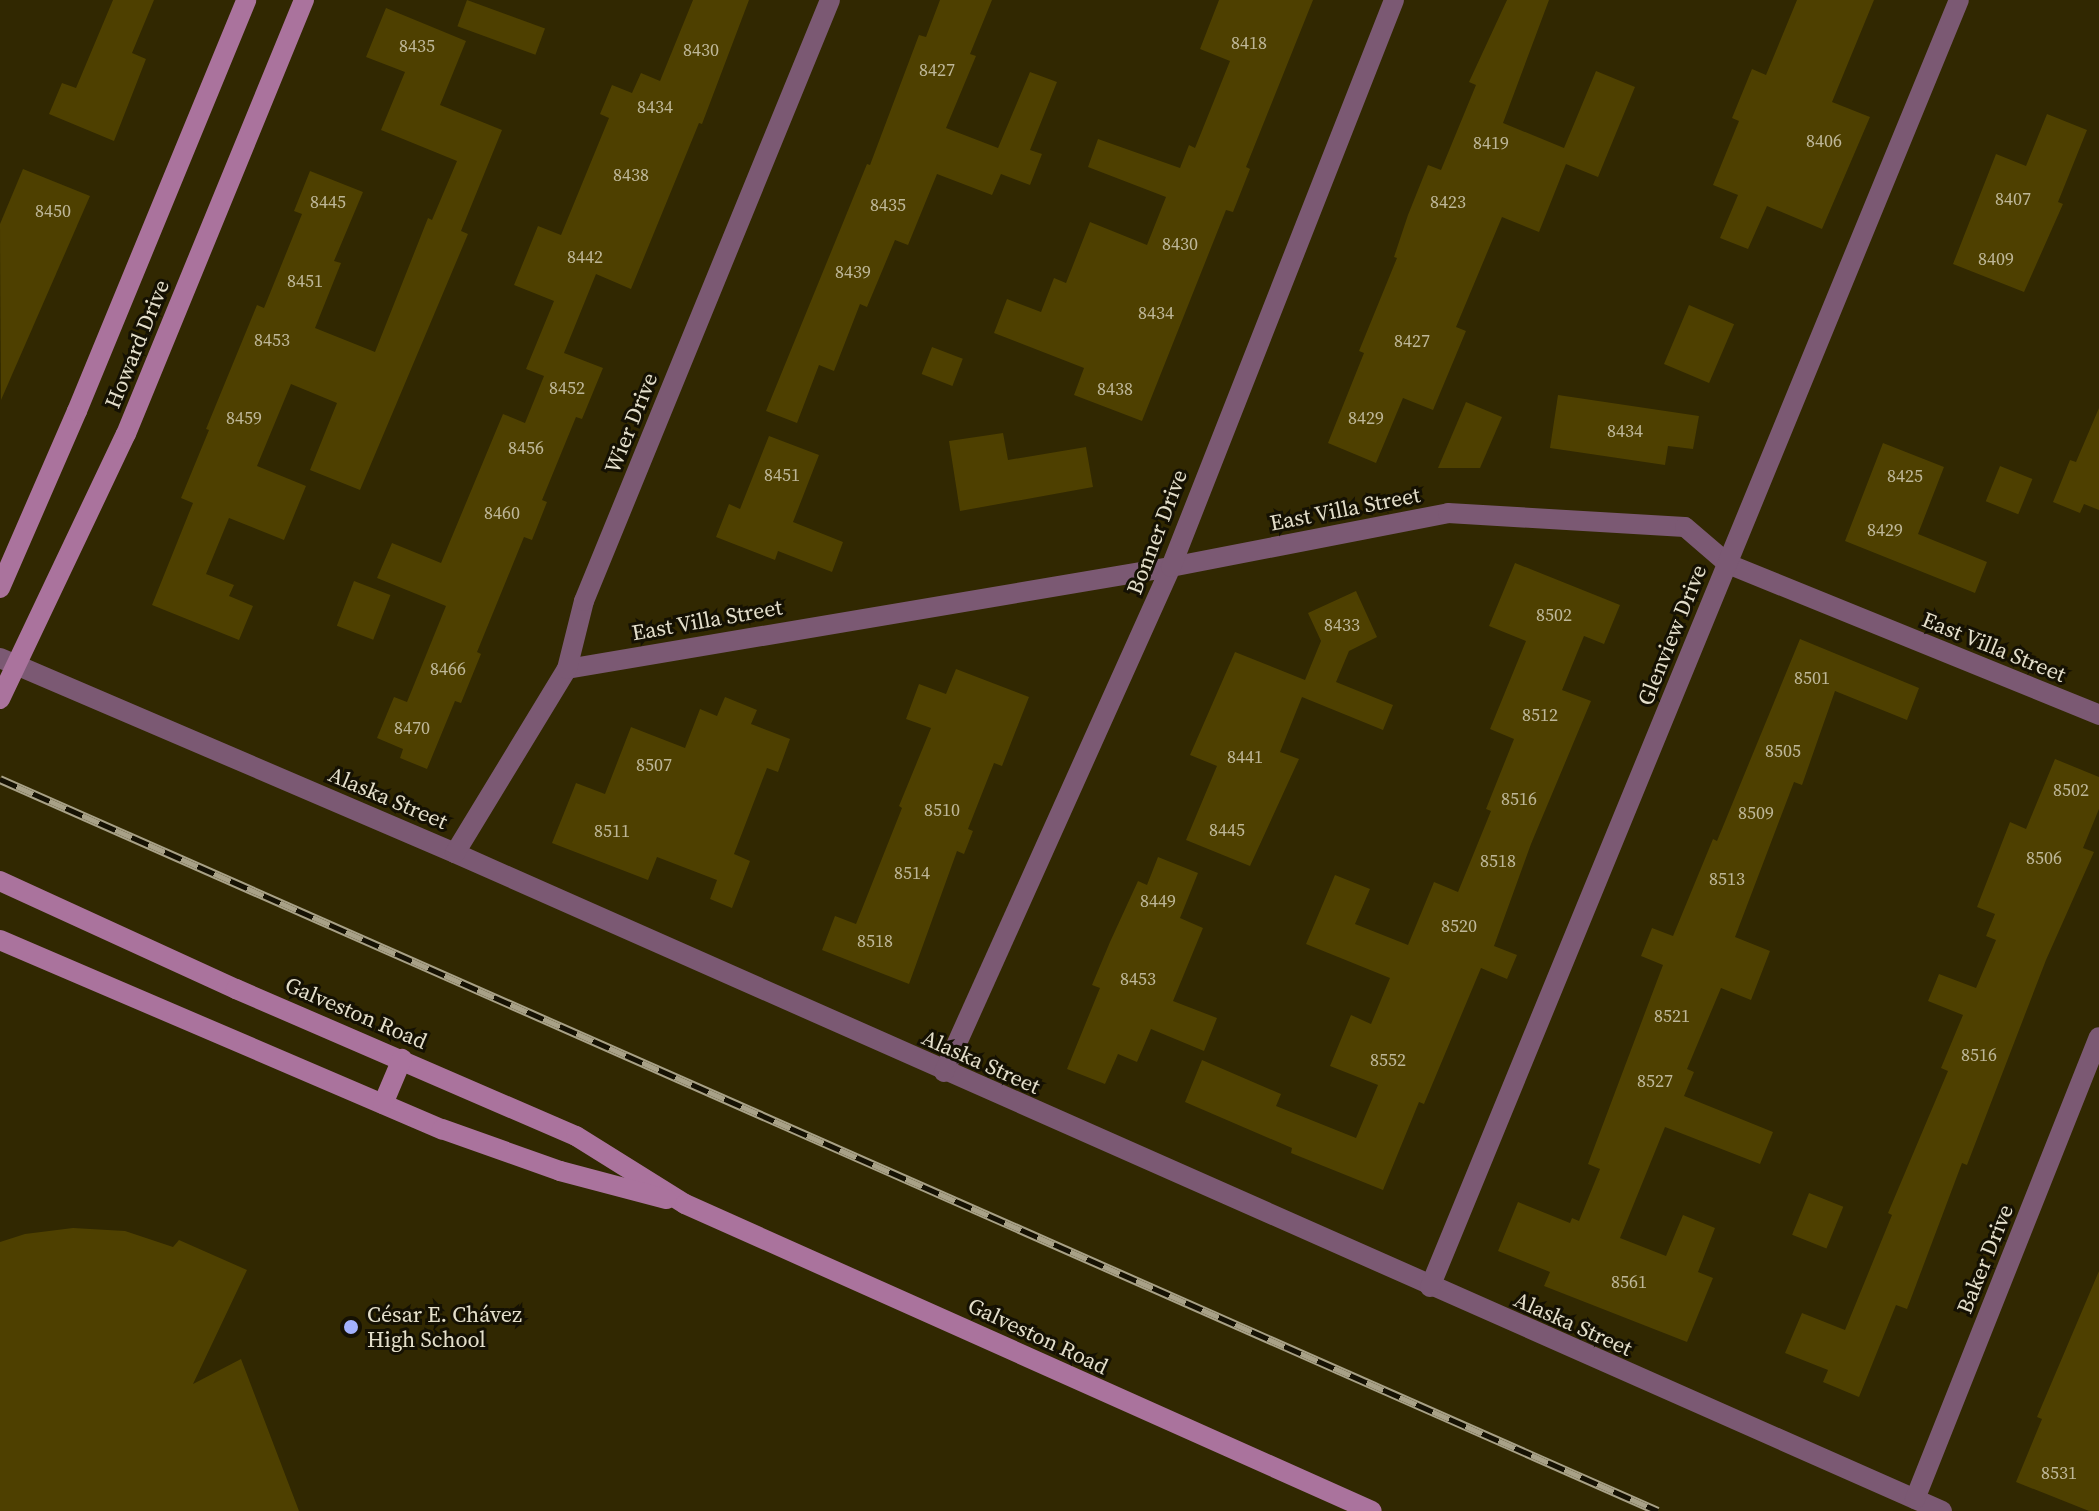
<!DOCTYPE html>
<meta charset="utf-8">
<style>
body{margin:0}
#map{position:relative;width:2099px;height:1511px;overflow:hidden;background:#312801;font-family:"Source Serif 4",serif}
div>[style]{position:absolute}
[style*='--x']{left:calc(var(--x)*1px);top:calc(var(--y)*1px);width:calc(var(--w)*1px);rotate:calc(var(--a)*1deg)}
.building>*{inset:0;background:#4e4000;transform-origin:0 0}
.street>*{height:20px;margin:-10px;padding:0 10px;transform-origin:10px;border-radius:10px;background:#7b5973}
.secondary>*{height:20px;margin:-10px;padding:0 10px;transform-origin:10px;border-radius:10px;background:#aa739d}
.rail>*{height:9px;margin-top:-4.5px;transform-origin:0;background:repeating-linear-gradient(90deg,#151103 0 18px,#a8a187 0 36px);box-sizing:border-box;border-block:2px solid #a8a187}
.dots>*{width:22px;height:22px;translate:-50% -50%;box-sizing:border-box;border:4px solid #151103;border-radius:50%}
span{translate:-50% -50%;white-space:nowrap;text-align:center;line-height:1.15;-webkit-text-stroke:6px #151103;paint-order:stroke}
.number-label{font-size:18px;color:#beb798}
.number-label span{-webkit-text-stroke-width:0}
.street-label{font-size:22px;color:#e4dfcb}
.poi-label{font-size:22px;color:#e4dfcb}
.left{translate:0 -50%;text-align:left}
</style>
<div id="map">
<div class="building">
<i style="clip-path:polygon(113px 0,154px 0,132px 53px,146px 59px,114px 141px,49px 114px,62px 83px,76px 88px)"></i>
<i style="left:467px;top:0;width:83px;height:28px;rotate:20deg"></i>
<i style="clip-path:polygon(693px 0,749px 0,702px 124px,699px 123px,631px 289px,596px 274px,564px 353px,603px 368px,582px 419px,576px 417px,542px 500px,547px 502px,532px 540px,524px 537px,477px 652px,481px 654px,461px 703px,455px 701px,427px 769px,400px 758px,403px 749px,377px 738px,394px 697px,407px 702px,446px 606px,377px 578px,392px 543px,441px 563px,503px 414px,525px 423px,544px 376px,526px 369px,554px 301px,514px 285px,538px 226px,561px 235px,609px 118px,600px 114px,612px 85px,632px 93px,641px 73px,660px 81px)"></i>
<i style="clip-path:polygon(940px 0,992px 0,970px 54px,976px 56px,946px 128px,998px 148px,1030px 72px,1057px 82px,1030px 150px,1042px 154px,1030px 185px,1001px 174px,992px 195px,937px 174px,908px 245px,895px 240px,867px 307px,860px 304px,834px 371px,819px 365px,797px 423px,766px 411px,867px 164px,870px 165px,919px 35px,926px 37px)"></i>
<i style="clip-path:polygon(1219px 0,1313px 0,1246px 167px,1250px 169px,1233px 212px,1226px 210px,1142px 421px,1074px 395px,1084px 368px,994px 333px,1007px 299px,1041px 312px,1054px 278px,1066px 283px,1090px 222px,1147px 245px,1166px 197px,1088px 167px,1098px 139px,1180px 168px,1189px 145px,1195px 148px,1230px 61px,1200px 49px)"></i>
<i style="clip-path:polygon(1507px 0,1549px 0,1503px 123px,1564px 148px,1596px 71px,1635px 87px,1598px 177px,1566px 164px,1539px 232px,1502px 217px,1456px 327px,1466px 331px,1433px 410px,1403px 398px,1376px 463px,1328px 443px,1364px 353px,1359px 351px,1397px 258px,1394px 257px,1408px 215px,1428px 165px,1441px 170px,1476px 85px,1469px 82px)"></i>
<i style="clip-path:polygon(1797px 0,1874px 0,1832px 102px,1870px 117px,1822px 229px,1767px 206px,1748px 249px,1720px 238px,1738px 195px,1713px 185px,1739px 121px,1732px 118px,1752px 69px,1766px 75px)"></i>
<i style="clip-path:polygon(386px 8px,466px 41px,440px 105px,502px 130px,461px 231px,468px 234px,360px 490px,310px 470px,337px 403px,291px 384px,257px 466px,306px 486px,284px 540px,229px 518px,206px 574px,234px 585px,229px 596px,253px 606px,239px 640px,152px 605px,193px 503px,181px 498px,209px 430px,206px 429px,257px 305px,264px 308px,302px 214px,294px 211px,310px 171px,363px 192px,334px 261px,341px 263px,315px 328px,375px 352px,428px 218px,432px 220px,457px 161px,381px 130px,405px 72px,366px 57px)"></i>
<i style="clip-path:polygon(2047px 114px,2087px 130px,2058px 202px,2063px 204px,2024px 292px,1953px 264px,1996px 154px,2026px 166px)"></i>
<i style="clip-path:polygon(23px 169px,90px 196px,1px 400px,0 224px)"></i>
<i style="left:1689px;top:305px;width:49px;height:64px;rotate:23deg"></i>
<i style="left:932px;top:347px;width:33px;height:29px;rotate:21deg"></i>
<i style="clip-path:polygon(1558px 395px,1699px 416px,1693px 449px,1668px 446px,1665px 465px,1550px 448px)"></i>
<i style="clip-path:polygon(1466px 402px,1502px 417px,1480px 468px,1438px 468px)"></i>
<i style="clip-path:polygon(2099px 408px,2099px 510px,2084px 504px,2080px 513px,2053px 502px,2070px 460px,2076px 462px)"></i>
<i style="clip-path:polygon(1003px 433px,1008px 460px,1086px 447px,1093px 487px,960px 511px,949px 441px)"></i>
<i style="clip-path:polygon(769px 436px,819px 455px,793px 522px,843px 542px,832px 572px,778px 551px,775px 560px,716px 537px,729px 504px,740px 509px)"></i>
<i style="clip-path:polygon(1883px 443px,1944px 467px,1918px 534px,1987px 562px,1975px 593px,1845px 541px)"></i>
<i style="left:2000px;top:466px;width:35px;height:38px;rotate:22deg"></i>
<i style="clip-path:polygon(1515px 563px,1620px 605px,1604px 644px,1584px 636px,1562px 690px,1591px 701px,1531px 844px,1494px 946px,1517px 955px,1507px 979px,1481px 968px,1424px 1104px,1419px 1102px,1383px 1190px,1291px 1153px,1292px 1148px,1185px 1102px,1202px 1060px,1281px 1094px,1276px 1106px,1356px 1138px,1378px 1085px,1330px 1066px,1351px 1015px,1371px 1024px,1390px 978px,1306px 944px,1335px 875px,1370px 889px,1355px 924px,1408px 945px,1434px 882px,1458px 892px,1491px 811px,1486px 809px,1514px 739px,1490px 729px,1526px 641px,1489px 626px)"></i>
<i style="left:354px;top:581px;width:39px;height:48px;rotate:21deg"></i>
<i style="clip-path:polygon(1356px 591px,1377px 637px,1349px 651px,1336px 682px,1393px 705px,1383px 730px,1302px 697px,1280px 752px,1299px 759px,1250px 866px,1186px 840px,1217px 766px,1190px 755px,1235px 652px,1305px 680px,1321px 641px,1308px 613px)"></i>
<i style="clip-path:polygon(1800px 639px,1919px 688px,1907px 720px,1835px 691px,1802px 785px,1794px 782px,1735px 937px,1770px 951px,1751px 1000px,1721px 988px,1687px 1069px,1694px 1072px,1684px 1096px,1773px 1132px,1760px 1164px,1665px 1127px,1620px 1238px,1666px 1256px,1683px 1215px,1715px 1228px,1698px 1272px,1713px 1278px,1687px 1342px,1544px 1286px,1550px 1272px,1498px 1251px,1518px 1202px,1570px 1223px,1572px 1218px,1579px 1221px,1600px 1169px,1588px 1164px,1663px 965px,1641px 956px,1652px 928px,1673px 936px,1713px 839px,1717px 841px)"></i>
<i style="clip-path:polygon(956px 669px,1029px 697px,1002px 766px,994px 763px,968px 829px,973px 831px,964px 854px,957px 851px,909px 984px,822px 950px,835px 916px,856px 924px,902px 808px,899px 806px,931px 728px,906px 719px,919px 684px,946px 694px)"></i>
<i style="clip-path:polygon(725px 697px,757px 710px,751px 724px,790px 739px,778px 772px,767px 768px,734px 854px,750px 861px,732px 908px,710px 899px,717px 880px,657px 857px,648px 880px,552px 843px,576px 783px,605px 794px,631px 727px,685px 748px,700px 709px,717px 716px)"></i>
<i style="clip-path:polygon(2055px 759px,2099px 777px,2099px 809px,2083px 848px,2094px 852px,2046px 960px,1967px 1165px,1962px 1163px,1907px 1309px,1896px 1305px,1859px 1397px,1823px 1382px,1828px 1370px,1785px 1353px,1802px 1313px,1845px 1330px,1892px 1215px,1888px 1213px,1948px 1071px,1941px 1068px,1963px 1015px,1928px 1001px,1939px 974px,1976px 988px,1996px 940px,1986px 936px,1995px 914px,1977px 907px,2010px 822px,2026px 829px)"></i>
<i style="clip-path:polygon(1158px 857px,1198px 873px,1180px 918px,1203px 928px,1173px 1001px,1217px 1018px,1204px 1051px,1151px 1029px,1137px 1062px,1118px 1054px,1105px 1084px,1067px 1069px,1100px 988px,1092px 985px,1110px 942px,1138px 881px,1147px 885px)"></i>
<i style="left:1809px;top:1193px;width:37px;height:45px;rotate:22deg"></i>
<i style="clip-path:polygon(73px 1228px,125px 1231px,173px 1247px,179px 1240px,247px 1270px,193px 1384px,241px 1359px,299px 1511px,0 1511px,0 1242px,25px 1234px)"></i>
<i style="clip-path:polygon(2099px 1271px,2099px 1511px,2089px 1511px,2016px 1482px,2042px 1419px,2037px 1417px)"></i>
</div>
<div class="street">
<i style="--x:0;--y:658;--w:495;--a:23.2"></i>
<i style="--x:455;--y:853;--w:1626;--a:23.87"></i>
<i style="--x:567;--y:669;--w:613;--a:-9.59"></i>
<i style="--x:1171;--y:567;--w:282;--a:-11"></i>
<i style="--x:1448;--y:513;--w:237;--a:3.4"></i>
<i style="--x:1685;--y:527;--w:57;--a:40.7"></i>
<i style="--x:1728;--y:564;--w:401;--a:22.1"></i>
<i style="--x:455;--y:853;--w:215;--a:-58.7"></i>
<i style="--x:567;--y:669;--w:70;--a:-76"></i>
<i style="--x:584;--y:601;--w:649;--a:-67.74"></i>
<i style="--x:944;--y:1072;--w:554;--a:-65.8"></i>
<i style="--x:1171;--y:567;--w:609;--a:-68.53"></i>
<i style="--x:1430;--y:1287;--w:1391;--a:-67.66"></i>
<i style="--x:1915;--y:1499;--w:497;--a:-68.3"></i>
</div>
<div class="secondary">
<i style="--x:0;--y:588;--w:193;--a:-66.5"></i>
<i style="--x:77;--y:411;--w:444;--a:-67.6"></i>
<i style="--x:0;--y:699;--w:293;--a:-64.6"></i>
<i style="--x:126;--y:434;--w:469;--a:-67.7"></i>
<i style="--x:0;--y:881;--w:260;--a:24.6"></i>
<i style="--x:236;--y:989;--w:370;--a:23.4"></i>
<i style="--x:576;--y:1136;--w:128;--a:32"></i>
<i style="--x:685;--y:1204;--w:752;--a:24.08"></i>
<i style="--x:0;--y:940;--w:481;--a:23.2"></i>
<i style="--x:442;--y:1129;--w:125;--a:19.6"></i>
<i style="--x:560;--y:1171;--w:110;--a:14.8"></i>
<i style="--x:383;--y:1104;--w:49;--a:-67.1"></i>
</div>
<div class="rail">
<i style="--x:0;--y:779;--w:1812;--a:23.82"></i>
</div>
<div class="dots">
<i style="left:351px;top:1327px;background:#a3b2fd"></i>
</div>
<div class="number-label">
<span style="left:1249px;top:43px">8418</span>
<span style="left:417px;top:46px">8435</span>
<span style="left:701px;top:50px">8430</span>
<span style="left:937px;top:70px">8427</span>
<span style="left:655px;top:107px">8434</span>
<span style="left:1824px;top:141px">8406</span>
<span style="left:1491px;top:143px">8419</span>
<span style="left:631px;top:175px">8438</span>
<span style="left:2013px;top:199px">8407</span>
<span style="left:328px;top:202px">8445</span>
<span style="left:1448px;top:202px">8423</span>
<span style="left:888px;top:205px">8435</span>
<span style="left:53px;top:211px">8450</span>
<span style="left:1180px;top:244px">8430</span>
<span style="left:585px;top:257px">8442</span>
<span style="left:1996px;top:259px">8409</span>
<span style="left:853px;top:272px">8439</span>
<span style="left:305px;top:281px">8451</span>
<span style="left:1156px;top:313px">8434</span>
<span style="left:272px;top:340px">8453</span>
<span style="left:1412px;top:341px">8427</span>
<span style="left:567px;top:388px">8452</span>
<span style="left:1115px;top:389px">8438</span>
<span style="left:244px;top:418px">8459</span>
<span style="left:1366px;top:418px">8429</span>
<span style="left:1625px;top:431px">8434</span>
<span style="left:526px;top:448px">8456</span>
<span style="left:782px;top:475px">8451</span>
<span style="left:1905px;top:476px">8425</span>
<span style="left:502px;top:513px">8460</span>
<span style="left:1885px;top:530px">8429</span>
<span style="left:1554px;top:615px">8502</span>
<span style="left:1342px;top:625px">8433</span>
<span style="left:448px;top:669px">8466</span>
<span style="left:1812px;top:678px">8501</span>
<span style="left:1540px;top:715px">8512</span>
<span style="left:412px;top:728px">8470</span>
<span style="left:1783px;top:751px">8505</span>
<span style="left:1245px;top:757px">8441</span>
<span style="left:654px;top:765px">8507</span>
<span style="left:2071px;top:790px">8502</span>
<span style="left:1519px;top:799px">8516</span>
<span style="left:942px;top:810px">8510</span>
<span style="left:1756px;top:813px">8509</span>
<span style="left:1227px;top:830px">8445</span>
<span style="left:612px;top:831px">8511</span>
<span style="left:2044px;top:858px">8506</span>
<span style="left:1498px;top:861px">8518</span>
<span style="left:912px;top:873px">8514</span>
<span style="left:1727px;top:879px">8513</span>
<span style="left:1158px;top:901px">8449</span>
<span style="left:1459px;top:926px">8520</span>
<span style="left:875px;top:941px">8518</span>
<span style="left:1138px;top:979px">8453</span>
<span style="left:1672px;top:1016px">8521</span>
<span style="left:1979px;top:1055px">8516</span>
<span style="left:1388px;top:1060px">8552</span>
<span style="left:1655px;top:1081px">8527</span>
<span style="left:1629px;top:1282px">8561</span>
<span style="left:2059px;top:1473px">8531</span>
</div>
<div class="street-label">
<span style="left:137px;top:344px;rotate:-68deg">Howard Drive</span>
<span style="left:631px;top:423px;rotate:-68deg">Wier Drive</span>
<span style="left:1345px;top:509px;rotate:-11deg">East Villa Street</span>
<span style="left:1157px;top:532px;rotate:-69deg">Bonner Drive</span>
<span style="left:707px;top:620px;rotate:-10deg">East Villa Street</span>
<span style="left:1672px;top:635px;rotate:-68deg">Glenview Drive</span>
<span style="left:1994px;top:647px;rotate:22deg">East Villa Street</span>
<span style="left:388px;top:798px;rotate:23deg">Alaska Street</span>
<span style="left:356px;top:1013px;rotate:23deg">Galveston Road</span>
<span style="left:981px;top:1062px;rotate:24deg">Alaska Street</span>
<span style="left:1985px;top:1259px;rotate:-68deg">Baker Drive</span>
<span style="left:1573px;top:1324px;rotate:24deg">Alaska Street</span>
<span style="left:1038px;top:1336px;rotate:25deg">Galveston Road</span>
</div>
<div class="poi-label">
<span class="left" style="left:367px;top:1327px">César E. Chávez<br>High School</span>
</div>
</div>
